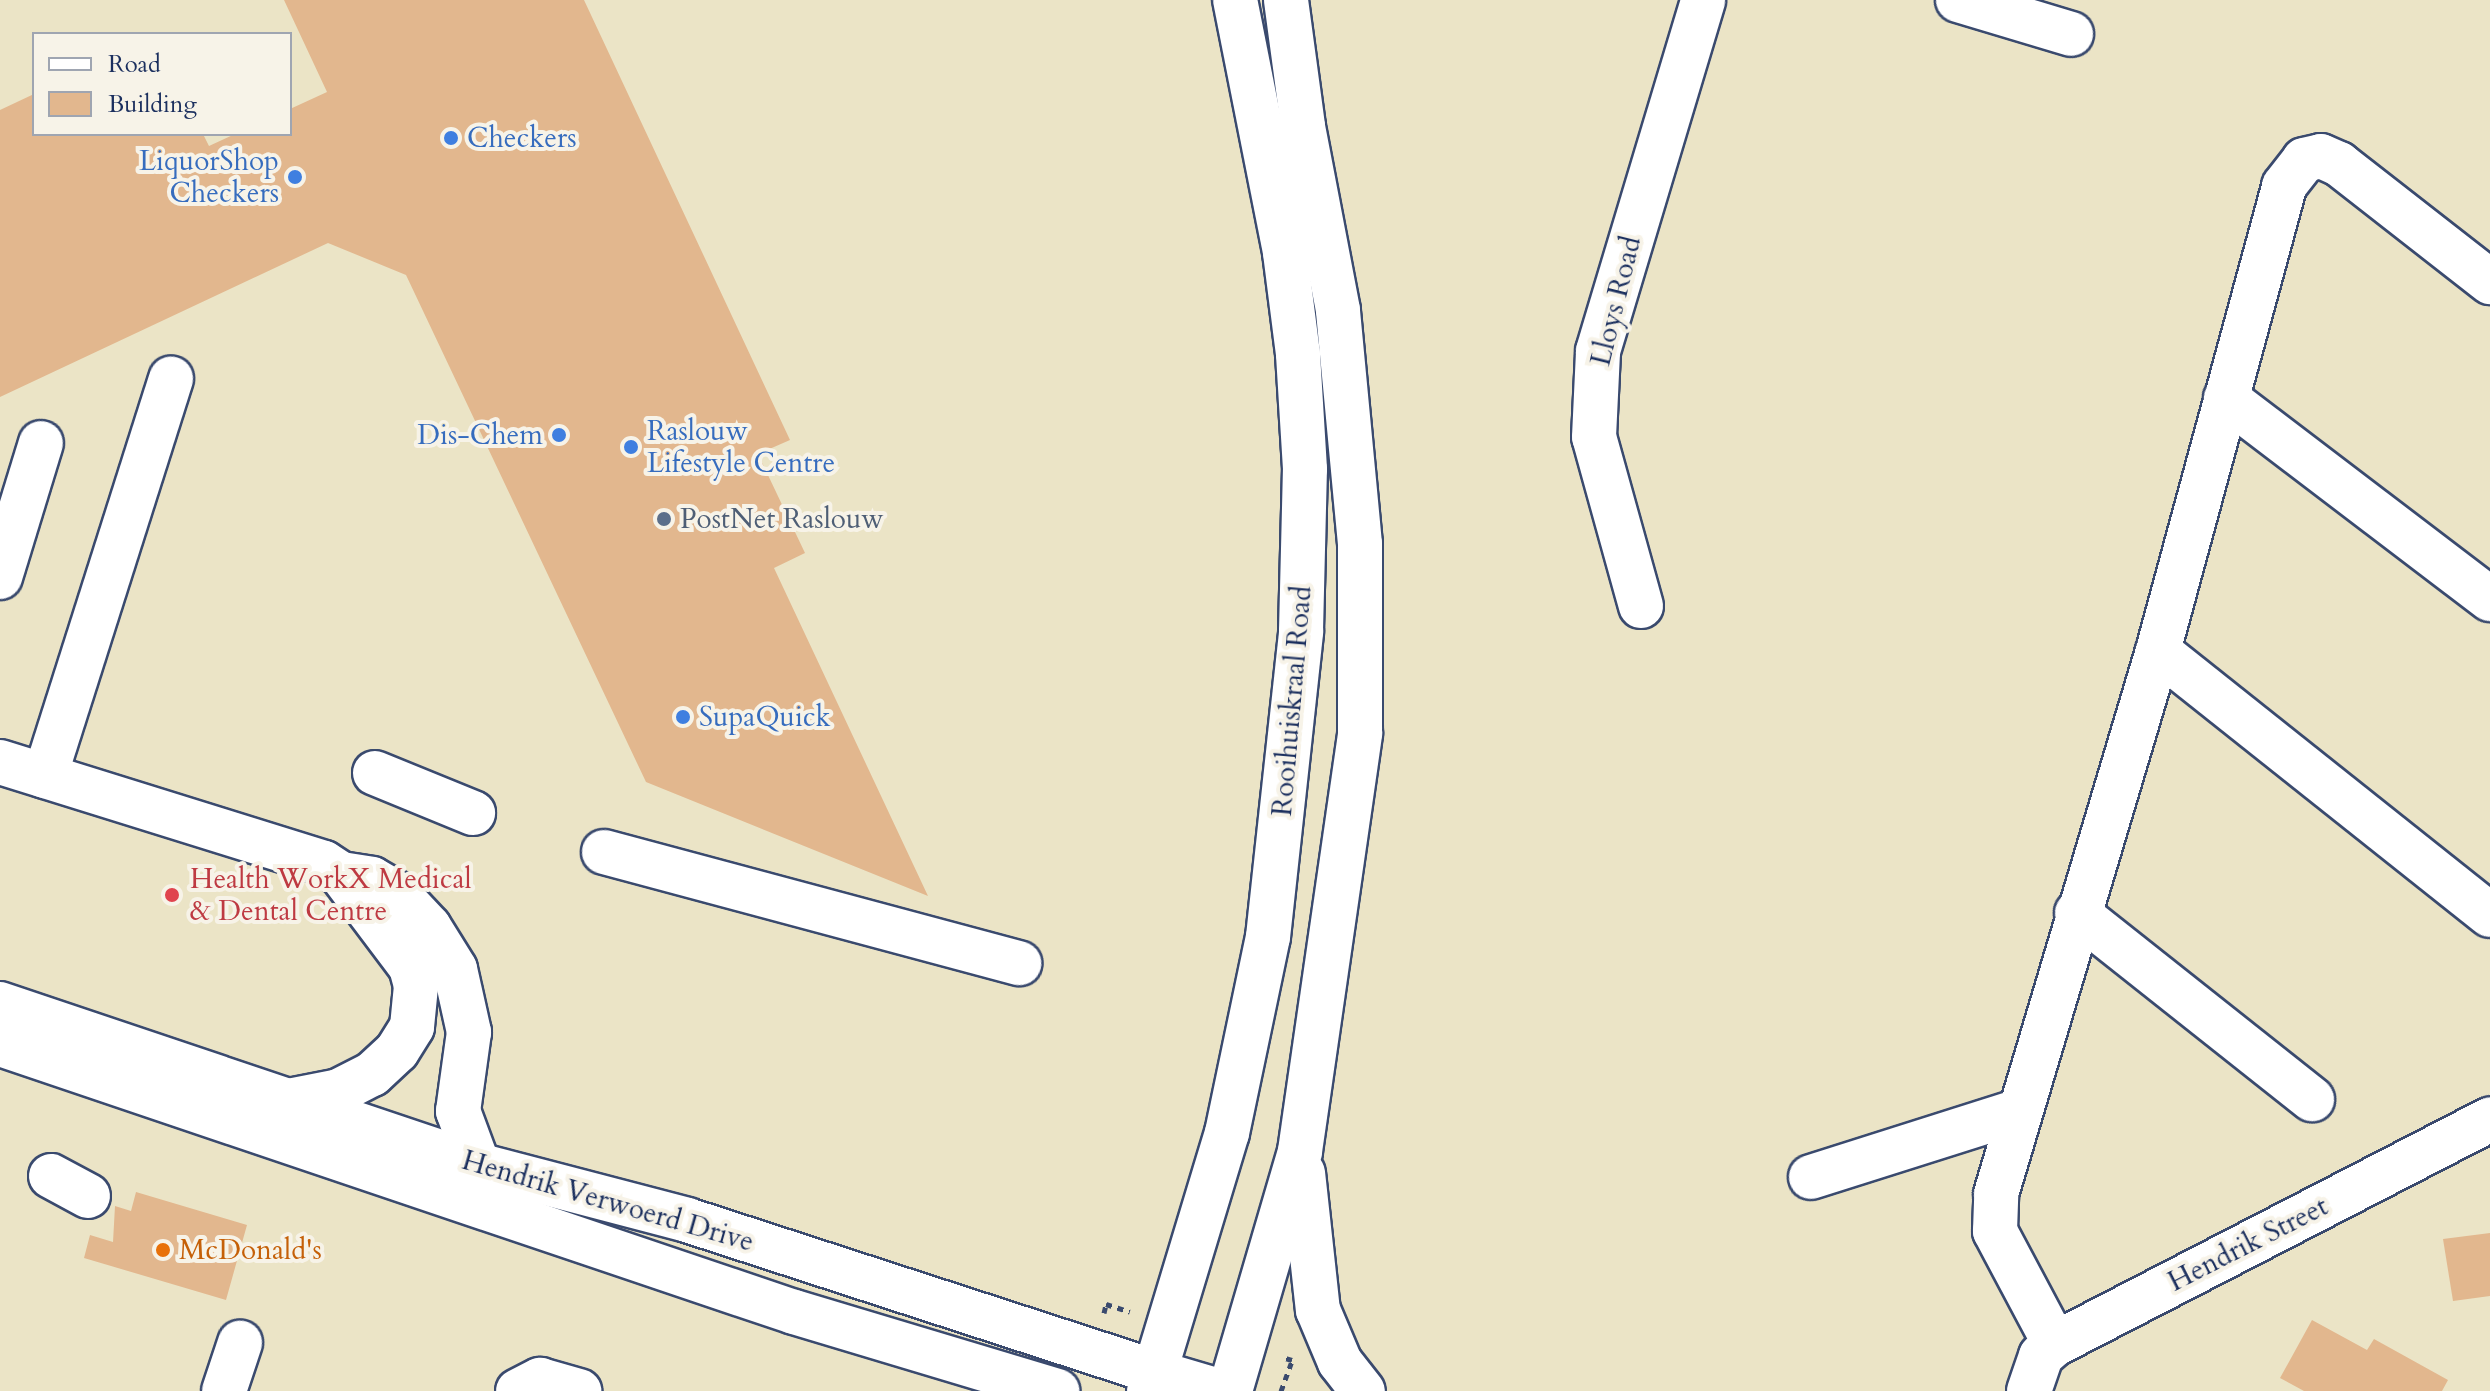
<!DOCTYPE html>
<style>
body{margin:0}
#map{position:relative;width:2490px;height:1391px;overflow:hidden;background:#ebe4c6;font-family:Cardo,serif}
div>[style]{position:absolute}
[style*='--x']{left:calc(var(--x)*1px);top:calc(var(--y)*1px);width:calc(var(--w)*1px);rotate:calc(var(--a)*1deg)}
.building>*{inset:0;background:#e2b78e}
.path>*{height:5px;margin-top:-2.5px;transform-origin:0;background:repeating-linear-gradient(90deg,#3a4a6e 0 6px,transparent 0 12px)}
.roads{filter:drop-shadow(2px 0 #3a4a6e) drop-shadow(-2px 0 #3a4a6e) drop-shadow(0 2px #3a4a6e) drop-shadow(0 -2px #3a4a6e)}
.minor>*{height:44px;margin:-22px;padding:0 22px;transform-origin:22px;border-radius:22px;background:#fff}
.major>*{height:44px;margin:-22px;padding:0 22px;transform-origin:22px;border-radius:22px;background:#fff}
.dots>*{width:22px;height:22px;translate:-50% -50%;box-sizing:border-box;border:4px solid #f7f3e8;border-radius:50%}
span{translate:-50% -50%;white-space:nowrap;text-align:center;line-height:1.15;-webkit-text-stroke:8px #f7f3e8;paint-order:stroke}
.shop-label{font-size:28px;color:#366cbe}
.left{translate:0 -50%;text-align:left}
.right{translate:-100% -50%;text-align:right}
.street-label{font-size:28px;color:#1b2f5e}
.service-label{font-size:28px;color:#4e5e75}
.health-label{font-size:28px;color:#be3a42}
.food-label{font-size:28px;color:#c56008}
.legend{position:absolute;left:32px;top:32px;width:260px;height:104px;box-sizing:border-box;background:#f7f3e8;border:2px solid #9fa5b1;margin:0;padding:10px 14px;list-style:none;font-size:24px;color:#1b2f5e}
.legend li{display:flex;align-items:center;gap:16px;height:40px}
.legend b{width:40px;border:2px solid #9fa5b1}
</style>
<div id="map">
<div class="building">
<i style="clip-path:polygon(284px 0,584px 0,790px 440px,758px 454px,805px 553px,774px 568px,928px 896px,646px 782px,406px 275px,328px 243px,0 397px,0 110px,34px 94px,34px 134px,203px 134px,209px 146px,235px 134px,290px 134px,290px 109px,327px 92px)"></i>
<i style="clip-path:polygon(136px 1192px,247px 1225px,226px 1300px,84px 1258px,90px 1235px,113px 1242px,115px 1206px,131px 1211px)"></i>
<i style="clip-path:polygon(2490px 1233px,2490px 1296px,2453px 1301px,2443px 1239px)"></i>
<i style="clip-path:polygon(2312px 1320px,2367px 1350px,2374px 1339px,2448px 1380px,2442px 1391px,2304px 1391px,2280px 1378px)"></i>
</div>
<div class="path">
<i style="--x:1104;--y:1313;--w:9;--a:-77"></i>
<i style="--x:1106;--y:1304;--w:25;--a:18"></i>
<i style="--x:1281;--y:1391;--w:33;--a:-70"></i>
<i style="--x:1292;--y:1360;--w:10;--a:-163"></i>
</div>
<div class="roads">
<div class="minor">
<i style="--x:1958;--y:0;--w:118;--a:16.7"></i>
<i style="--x:2226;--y:398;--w:332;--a:37.3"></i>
<i style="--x:0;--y:577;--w:140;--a:-73"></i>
<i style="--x:1641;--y:606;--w:175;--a:-105.5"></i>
<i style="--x:1594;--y:437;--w:86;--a:-87.3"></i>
<i style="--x:1598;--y:351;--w:366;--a:-73.3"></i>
<i style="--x:2158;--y:651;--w:424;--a:38.5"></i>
<i style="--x:0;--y:762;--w:339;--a:17.3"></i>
<i style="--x:324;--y:863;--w:20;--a:33"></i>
<i style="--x:341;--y:874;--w:116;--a:53"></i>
<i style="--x:411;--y:967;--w:20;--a:75"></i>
<i style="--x:416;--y:986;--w:41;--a:95.6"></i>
<i style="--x:412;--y:1027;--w:28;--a:122"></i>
<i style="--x:397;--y:1051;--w:34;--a:137"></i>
<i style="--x:372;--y:1074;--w:37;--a:153"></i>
<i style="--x:339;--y:1091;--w:52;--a:168.9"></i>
<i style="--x:375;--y:773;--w:106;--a:22.2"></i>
<i style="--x:45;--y:776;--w:417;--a:-72.4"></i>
<i style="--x:604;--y:852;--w:430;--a:15"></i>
<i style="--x:341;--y:874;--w:31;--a:9"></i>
<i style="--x:372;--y:879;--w:30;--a:30"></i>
<i style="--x:398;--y:894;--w:45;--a:46.8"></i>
<i style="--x:429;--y:927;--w:49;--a:58.2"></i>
<i style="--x:455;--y:969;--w:65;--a:77.5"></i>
<i style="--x:469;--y:1032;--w:80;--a:97.9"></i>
<i style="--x:458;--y:1111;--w:58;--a:69.7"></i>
<i style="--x:2077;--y:913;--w:300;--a:38.4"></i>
<i style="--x:0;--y:1004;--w:504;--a:18.61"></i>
<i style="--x:478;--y:1165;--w:216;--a:14.7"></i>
<i style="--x:687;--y:1220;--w:492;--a:18"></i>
<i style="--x:0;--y:1044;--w:838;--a:18.65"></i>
<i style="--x:794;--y:1312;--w:275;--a:16.7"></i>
<i style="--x:51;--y:1176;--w:42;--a:28.4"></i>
<i style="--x:1811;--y:1177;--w:218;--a:-17.6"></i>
<i style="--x:2055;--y:1344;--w:128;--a:-118"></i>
<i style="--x:1995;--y:1231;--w:37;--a:-88"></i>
<i style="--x:1996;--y:1194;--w:567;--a:-73.39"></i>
<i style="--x:2158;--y:651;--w:482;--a:-74.8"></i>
<i style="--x:2284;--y:186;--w:33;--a:-52"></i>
<i style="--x:2304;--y:160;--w:17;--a:-13"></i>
<i style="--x:2321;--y:156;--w:20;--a:24"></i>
<i style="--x:2339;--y:164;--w:192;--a:38"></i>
<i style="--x:224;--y:1391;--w:51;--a:-71.6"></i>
<i style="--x:518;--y:1391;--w:25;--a:-27"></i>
<i style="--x:540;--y:1380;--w:41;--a:15.8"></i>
<i style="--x:2029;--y:1391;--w:37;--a:-71"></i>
<i style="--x:2041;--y:1356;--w:18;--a:-41"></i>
<i style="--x:2055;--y:1344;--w:490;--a:-27.3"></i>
</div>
<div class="major">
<i style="--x:1303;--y:1173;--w:138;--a:83.8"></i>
<i style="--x:1318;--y:1310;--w:56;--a:67.1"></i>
<i style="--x:1340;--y:1362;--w:37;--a:52"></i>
<i style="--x:1155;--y:1372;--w:67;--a:16.5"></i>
<i style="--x:1149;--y:1391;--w:270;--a:-73.2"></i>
<i style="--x:1227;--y:1133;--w:200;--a:-78.2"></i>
<i style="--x:1268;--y:937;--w:308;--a:-83.8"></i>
<i style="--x:1301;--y:631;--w:162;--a:-88.6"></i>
<i style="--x:1305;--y:469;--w:115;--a:-93.5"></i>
<i style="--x:1298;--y:354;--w:103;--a:-97.3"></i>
<i style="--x:1285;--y:252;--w:257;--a:-101.2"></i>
<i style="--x:1230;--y:1391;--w:250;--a:-73.7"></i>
<i style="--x:1300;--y:1151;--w:422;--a:-81.8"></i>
<i style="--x:1360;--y:733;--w:189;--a:-90"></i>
<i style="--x:1360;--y:544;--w:235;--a:-95.4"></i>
<i style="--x:1338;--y:310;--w:187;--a:-100.8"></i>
<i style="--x:1303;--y:126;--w:127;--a:-97.7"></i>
</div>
</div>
<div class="dots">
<i style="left:451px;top:138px;background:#3f7fe0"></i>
<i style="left:295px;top:177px;background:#3f7fe0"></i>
<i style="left:559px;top:435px;background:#3f7fe0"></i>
<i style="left:631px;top:447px;background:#3f7fe0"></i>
<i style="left:664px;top:519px;background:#5c6f8a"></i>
<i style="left:683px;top:717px;background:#3f7fe0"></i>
<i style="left:172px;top:895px;background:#e0444e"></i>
<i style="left:163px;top:1250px;background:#e8710a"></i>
</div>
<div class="shop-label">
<span class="left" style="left:467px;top:138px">Checkers</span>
<span class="right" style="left:279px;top:177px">LiquorShop<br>Checkers</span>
<span class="left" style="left:647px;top:447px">Raslouw<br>Lifestyle Centre</span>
<span class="right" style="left:543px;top:435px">Dis-Chem</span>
<span class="left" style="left:699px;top:717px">SupaQuick</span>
</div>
<div class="street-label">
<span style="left:1616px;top:301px;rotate:-76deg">Lloys Road</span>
<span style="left:1292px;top:701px;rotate:-85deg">Rooihuiskraal Road</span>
<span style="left:608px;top:1201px;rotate:16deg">Hendrik Verwoerd Drive</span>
<span style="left:2248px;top:1244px;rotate:-27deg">Hendrik Street</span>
</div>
<div class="service-label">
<span class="left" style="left:680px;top:519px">PostNet Raslouw</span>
</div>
<div class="health-label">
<span class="left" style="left:190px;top:895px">Health WorkX Medical<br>&amp; Dental Centre</span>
</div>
<div class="food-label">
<span class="left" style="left:179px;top:1250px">McDonald's</span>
</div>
<ul class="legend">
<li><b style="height:10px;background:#fff"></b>Road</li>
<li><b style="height:22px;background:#e2b78e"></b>Building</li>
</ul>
</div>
